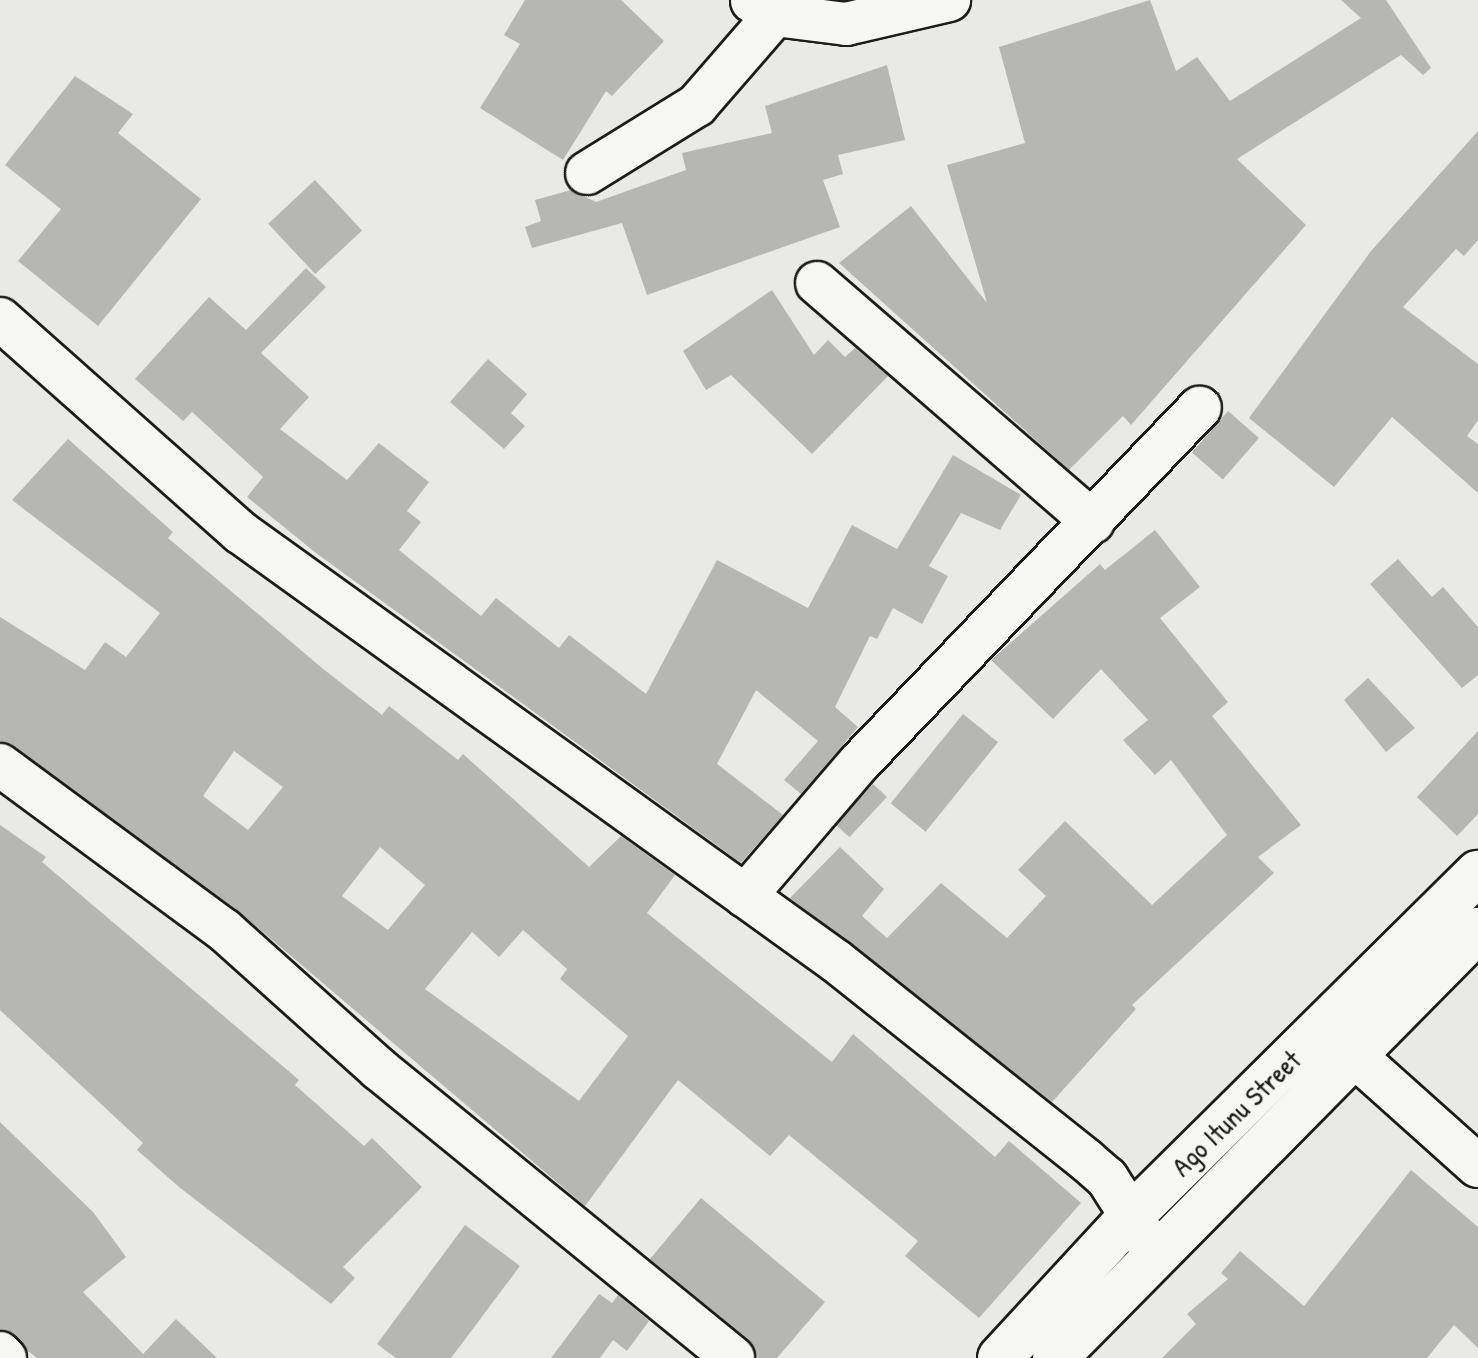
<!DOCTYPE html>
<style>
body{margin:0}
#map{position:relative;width:1478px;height:1358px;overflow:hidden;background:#e9e9e5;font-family:"Patrick Hand",sans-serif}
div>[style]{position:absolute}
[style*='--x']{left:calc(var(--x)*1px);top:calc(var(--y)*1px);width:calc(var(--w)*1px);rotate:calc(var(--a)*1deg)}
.building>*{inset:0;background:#b6b6b3;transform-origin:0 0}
.roads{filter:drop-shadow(2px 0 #1c1c1c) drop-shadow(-2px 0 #1c1c1c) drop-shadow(0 2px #1c1c1c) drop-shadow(0 -2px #1c1c1c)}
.minor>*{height:42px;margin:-21px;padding:0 21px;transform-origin:21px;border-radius:21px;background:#f6f6f2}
.major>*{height:44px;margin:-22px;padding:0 22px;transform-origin:22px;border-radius:22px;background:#f6f6f2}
span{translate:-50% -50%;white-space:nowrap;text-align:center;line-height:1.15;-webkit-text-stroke:6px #f6f6f2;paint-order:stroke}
.street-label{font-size:28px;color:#1c1c1c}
</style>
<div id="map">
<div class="building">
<i style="clip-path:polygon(525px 0,621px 0,664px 41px,612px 96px,606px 91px,563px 160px,480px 108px,520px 44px,504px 35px)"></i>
<i style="clip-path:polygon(1150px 0,1176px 71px,1197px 57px,1230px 101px,1361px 18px,1341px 0,1386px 0,1431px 68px,1423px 75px,1401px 55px,1237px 159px,1306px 225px,1131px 425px,1123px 416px,1069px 470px,839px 263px,911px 206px,987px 303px,947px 165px,1025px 143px,999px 47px)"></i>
<i style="clip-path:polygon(887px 65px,905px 140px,838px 155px,843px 174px,823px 180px,840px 227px,647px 295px,622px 223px,532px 248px,525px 227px,541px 221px,535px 200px,571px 190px,596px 202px,686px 170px,682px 153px,772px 133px,765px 106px)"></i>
<i style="clip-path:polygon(75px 76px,133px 114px,118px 133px,201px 199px,98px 326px,18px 261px,61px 209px,5px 165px)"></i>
<i style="clip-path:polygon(1478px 131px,1478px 240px,1464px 256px,1456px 249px,1403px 307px,1478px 364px,1478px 420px,1467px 436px,1478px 444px,1478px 493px,1392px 417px,1334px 487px,1249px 418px,1371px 251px)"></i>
<i style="left:315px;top:180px;width:69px;height:64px;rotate:47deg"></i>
<i style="clip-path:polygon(306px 268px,326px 287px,261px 353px,309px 397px,280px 429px,347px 480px,379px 443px,429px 482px,407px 511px,421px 522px,399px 550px,481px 616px,496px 598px,559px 648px,569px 635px,646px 694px,717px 560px,808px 608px,852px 525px,897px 549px,953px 455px,1021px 495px,1000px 530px,961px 513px,929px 566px,948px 576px,922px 624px,893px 608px,877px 639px,870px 636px,835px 707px,858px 727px,801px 794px,784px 780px,818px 741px,756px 690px,717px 764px,783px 815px,741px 863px,316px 553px,247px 497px,263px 477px,192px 412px,183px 421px,135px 379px,209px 297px,246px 330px)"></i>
<i style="clip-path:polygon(772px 290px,814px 355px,828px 340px,845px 357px,855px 348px,888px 376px,812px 454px,731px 375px,706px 390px,683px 351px)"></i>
<i style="clip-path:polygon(488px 359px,527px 394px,511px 413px,525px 426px,504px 449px,450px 402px)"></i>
<i style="left:1228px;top:411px;width:41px;height:55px;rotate:41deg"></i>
<i style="clip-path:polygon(evenodd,68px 439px,173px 532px,168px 538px,322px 668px,382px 715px,389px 706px,458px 760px,463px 754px,589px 867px,621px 836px,675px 875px,647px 913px,832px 1062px,853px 1034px,995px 1157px,1009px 1141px,1081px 1203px,979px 1318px,905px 1256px,918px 1241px,789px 1135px,770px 1156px,678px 1080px,585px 1206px,238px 911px,0 741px,0 617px,85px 670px,105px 642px,126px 657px,160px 613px,12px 500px,68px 439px,234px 751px,283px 787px,248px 830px,203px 796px,234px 751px,68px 439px,380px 847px,425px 885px,388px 930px,342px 896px,380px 847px,68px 439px,523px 930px,567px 969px,560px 979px,628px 1036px,579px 1101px,425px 989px,472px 932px,499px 957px,523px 930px)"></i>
<i style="clip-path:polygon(1155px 530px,1200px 587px,1160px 618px,1228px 702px,1212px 716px,1301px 825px,1258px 857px,1274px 873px,1132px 1005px,1136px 1009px,1052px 1102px,790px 898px,840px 847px,884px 889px,862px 916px,887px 938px,941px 883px,1007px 938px,1046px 896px,1018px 870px,1065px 821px,1152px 905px,1227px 835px,1171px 760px,1155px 775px,1123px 740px,1148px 720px,1101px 669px,1053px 719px,991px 660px,1100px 564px,1105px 570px)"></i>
<i style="clip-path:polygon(1398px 559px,1432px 597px,1443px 587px,1478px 627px,1478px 675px,1462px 688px,1370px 584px)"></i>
<i style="clip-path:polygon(1368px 678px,1415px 728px,1386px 752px,1344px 700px)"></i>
<i style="left:963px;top:714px;width:45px;height:115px;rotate:39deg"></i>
<i style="clip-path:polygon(1478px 731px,1478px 814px,1457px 836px,1417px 797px)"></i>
<i style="left:873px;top:784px;width:19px;height:55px;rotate:43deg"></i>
<i style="clip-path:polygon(0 825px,46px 857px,42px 862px,299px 1080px,295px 1085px,364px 1146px,372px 1138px,422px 1187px,343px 1267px,355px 1278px,331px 1304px,179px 1187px,137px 1150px,143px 1143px,0 1010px)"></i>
<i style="clip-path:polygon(0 1122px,93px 1212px,126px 1257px,83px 1292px,143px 1354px,176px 1319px,217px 1358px,37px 1358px,0 1330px)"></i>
<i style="clip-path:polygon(1411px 1170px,1478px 1227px,1478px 1348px,1454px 1325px,1427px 1358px,1162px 1358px,1196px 1324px,1187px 1314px,1228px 1279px,1221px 1273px,1240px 1251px,1304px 1306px)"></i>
<i style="clip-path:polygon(701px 1198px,825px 1302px,777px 1358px,758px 1358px,748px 1339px,650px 1259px)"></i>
<i style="clip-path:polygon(465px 1225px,520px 1266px,451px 1358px,396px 1358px,377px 1344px)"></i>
<i style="clip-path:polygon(599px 1294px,612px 1303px,618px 1295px,649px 1321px,627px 1351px,613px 1340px,600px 1358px,551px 1358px)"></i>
</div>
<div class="roads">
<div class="minor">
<i style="--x:752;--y:1;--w:27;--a:31"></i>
<i style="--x:775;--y:15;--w:72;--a:7.2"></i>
<i style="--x:846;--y:24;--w:106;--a:-13.1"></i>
<i style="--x:587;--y:173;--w:129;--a:-31.7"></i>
<i style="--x:697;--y:105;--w:119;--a:-49.1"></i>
<i style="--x:817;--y:283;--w:365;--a:40.9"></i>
<i style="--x:0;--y:319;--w:321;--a:41.6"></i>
<i style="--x:240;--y:532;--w:734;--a:35.75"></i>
<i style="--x:836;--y:961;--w:320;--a:38.5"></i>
<i style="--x:1086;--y:1160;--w:28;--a:41"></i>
<i style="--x:1107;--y:1178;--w:80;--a:57.7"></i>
<i style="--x:0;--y:765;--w:278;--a:36.4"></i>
<i style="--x:224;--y:930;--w:208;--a:41.9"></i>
<i style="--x:379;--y:1069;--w:457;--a:39.2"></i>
<i style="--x:745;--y:896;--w:177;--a:-49.4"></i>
<i style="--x:860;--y:762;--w:491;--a:-46.2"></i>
<i style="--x:1357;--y:1058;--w:162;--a:41.8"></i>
<i style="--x:0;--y:1353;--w:7;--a:45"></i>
</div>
<div class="major">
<i style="--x:1000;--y:1358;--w:193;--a:-47.3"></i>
<i style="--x:1131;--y:1216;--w:488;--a:-44.7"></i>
<i style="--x:1055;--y:1358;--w:602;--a:-45.34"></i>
</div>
</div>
<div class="street-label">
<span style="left:1236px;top:1113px;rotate:-44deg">Ago Itunu Street</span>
</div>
</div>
